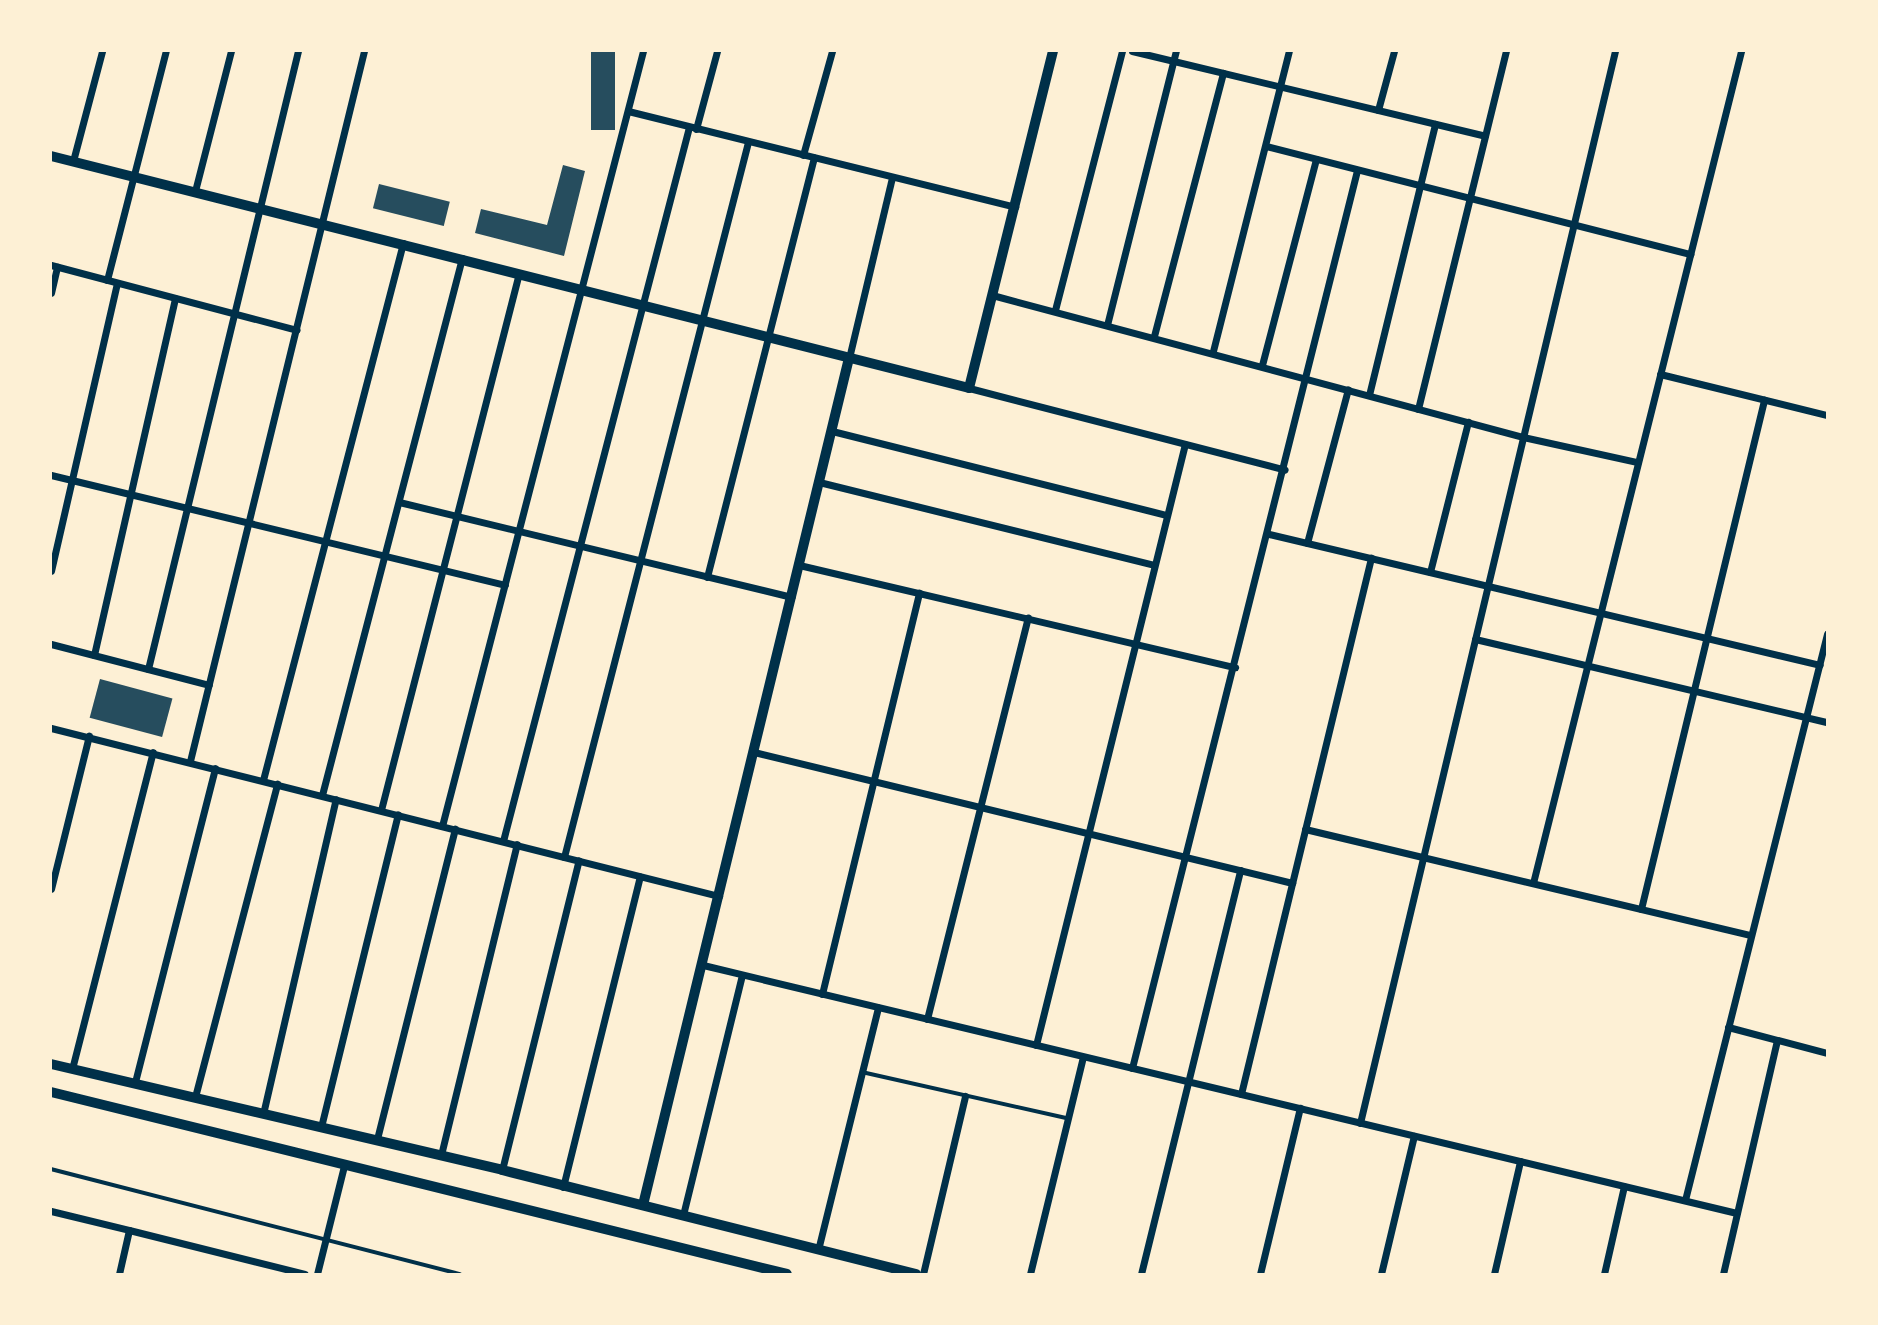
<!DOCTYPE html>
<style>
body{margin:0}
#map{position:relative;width:1878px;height:1325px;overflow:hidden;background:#fdf0d5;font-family:"Titillium Web",sans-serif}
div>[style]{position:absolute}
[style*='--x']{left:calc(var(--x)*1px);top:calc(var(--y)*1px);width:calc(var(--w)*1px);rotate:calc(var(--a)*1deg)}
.building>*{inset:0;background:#264d5e;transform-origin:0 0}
.service>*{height:3.5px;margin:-1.75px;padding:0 1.75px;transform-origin:1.75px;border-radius:1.75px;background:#003049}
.minor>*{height:7px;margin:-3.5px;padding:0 3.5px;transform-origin:3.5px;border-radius:3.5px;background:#003049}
.tertiary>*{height:10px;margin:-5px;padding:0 5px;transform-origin:5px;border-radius:5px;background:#003049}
span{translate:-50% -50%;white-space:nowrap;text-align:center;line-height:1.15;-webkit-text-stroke:5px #fdf0d5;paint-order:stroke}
.frame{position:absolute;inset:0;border:52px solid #fdf0d5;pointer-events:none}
</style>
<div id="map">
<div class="building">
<i style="left:591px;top:51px;width:24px;height:79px"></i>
<i style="clip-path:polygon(563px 165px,585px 171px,564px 256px,475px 233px,481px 209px,547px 225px)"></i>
<i style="left:379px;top:184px;width:73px;height:25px;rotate:14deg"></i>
<i style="left:100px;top:679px;width:75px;height:40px;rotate:15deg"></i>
</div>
<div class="service">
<i style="--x:862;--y:1072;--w:209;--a:12.7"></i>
<i style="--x:51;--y:1169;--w:422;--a:14.4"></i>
</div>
<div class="minor">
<i style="--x:1132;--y:51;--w:363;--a:13.5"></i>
<i style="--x:1378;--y:110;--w:61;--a:-74.8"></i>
<i style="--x:628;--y:111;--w:399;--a:13.9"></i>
<i style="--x:696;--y:129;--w:81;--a:-74.9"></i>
<i style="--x:1266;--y:146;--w:438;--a:14.3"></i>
<i style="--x:803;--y:155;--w:108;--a:-74.4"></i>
<i style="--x:73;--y:161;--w:114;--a:-75.2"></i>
<i style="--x:195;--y:191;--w:145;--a:-75.6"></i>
<i style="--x:51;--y:265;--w:254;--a:14.8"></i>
<i style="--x:107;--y:280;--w:236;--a:-75.6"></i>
<i style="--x:51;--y:293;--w:27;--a:-77"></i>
<i style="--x:992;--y:295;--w:550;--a:14.97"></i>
<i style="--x:1523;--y:437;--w:117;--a:12.4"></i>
<i style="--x:1055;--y:310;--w:268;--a:-75.5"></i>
<i style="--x:1107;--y:325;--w:283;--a:-75.9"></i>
<i style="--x:1154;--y:336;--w:272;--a:-75.3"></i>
<i style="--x:1213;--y:351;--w:309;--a:-75.8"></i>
<i style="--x:849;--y:358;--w:186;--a:-76.6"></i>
<i style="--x:1262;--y:365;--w:213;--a:-75.3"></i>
<i style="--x:1660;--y:374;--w:172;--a:13.8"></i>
<i style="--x:969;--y:388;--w:326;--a:14.5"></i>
<i style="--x:1369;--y:395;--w:279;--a:-76.3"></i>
<i style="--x:1418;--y:409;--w:369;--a:-76.2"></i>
<i style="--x:832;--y:431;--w:345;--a:14.1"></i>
<i style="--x:51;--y:475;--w:467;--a:13.6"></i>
<i style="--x:819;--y:482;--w:345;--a:13.9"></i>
<i style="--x:399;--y:502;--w:404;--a:13.6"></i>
<i style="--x:1269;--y:534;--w:566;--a:13.37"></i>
<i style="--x:1307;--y:543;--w:159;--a:-75.1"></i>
<i style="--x:799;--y:565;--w:448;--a:13.2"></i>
<i style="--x:51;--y:571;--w:295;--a:-77.1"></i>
<i style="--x:1430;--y:572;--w:155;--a:-75.8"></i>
<i style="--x:707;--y:577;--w:433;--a:-75.7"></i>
<i style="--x:1475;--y:639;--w:362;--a:13.3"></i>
<i style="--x:51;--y:644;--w:163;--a:14.5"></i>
<i style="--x:94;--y:655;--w:366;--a:-77.2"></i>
<i style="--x:148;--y:669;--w:636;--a:-76.36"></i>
<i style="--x:51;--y:728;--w:689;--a:14.12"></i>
<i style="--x:754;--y:752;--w:554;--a:13.68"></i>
<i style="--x:190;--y:761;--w:731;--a:-76.23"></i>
<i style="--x:263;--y:780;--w:555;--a:-75.39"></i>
<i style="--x:322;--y:795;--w:555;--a:-75.39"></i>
<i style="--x:381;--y:810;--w:554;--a:-75.59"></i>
<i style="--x:442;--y:826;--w:801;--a:-75.46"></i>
<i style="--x:1305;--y:829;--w:458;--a:13.4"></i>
<i style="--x:503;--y:841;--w:738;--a:-75.4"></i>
<i style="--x:564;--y:857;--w:738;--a:-75.57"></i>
<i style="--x:1533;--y:883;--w:858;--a:-75.96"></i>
<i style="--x:51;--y:889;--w:158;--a:-76.1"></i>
<i style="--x:1641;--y:909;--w:524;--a:-76.41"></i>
<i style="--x:703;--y:965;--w:1063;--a:13.49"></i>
<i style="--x:822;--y:994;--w:413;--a:-76.4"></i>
<i style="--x:927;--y:1019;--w:414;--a:-75.9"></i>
<i style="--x:1728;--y:1027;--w:102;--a:14.7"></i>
<i style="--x:1036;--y:1045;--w:619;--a:-76.08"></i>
<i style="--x:1132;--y:1068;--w:926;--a:-75.93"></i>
<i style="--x:72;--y:1069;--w:327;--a:-75.7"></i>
<i style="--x:135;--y:1082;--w:324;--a:-75.7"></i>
<i style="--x:1241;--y:1094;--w:552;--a:-76.37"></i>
<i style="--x:195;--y:1097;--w:324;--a:-75.3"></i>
<i style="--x:263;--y:1114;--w:323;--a:-77"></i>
<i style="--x:1360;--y:1123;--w:1102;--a:-76.62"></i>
<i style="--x:321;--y:1127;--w:322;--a:-76.2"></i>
<i style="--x:377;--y:1139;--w:320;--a:-75.9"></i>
<i style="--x:441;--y:1155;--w:320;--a:-76.3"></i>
<i style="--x:502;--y:1170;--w:319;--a:-76.1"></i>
<i style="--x:563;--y:1187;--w:320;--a:-76.1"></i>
<i style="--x:1685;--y:1200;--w:584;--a:-75.92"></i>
<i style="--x:51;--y:1211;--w:80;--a:13.7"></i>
<i style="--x:683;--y:1215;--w:247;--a:-76.2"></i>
<i style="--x:818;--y:1250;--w:250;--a:-76.1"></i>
<i style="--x:119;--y:1274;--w:45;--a:-77.2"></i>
<i style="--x:129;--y:1230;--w:181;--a:14"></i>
<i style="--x:317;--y:1274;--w:111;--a:-76"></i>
<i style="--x:923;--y:1274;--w:183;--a:-76.7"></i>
<i style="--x:1030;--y:1274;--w:223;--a:-76.3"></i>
<i style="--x:1141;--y:1274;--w:416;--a:-76.2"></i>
<i style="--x:1260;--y:1274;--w:171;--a:-76.5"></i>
<i style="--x:1381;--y:1274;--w:142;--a:-76.6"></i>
<i style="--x:1494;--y:1274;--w:116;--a:-77"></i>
<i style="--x:1604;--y:1274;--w:90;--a:-77.2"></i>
<i style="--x:1723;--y:1274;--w:240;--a:-77"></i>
</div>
<div class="tertiary">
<i style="--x:51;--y:156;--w:947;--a:14.18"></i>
<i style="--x:969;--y:388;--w:347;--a:-76"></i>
<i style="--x:51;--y:1064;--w:463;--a:13.2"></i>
<i style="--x:502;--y:1170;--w:427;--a:14.1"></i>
<i style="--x:51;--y:1092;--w:758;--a:13.89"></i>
<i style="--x:643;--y:1205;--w:872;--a:-76.33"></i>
</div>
<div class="frame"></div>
</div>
